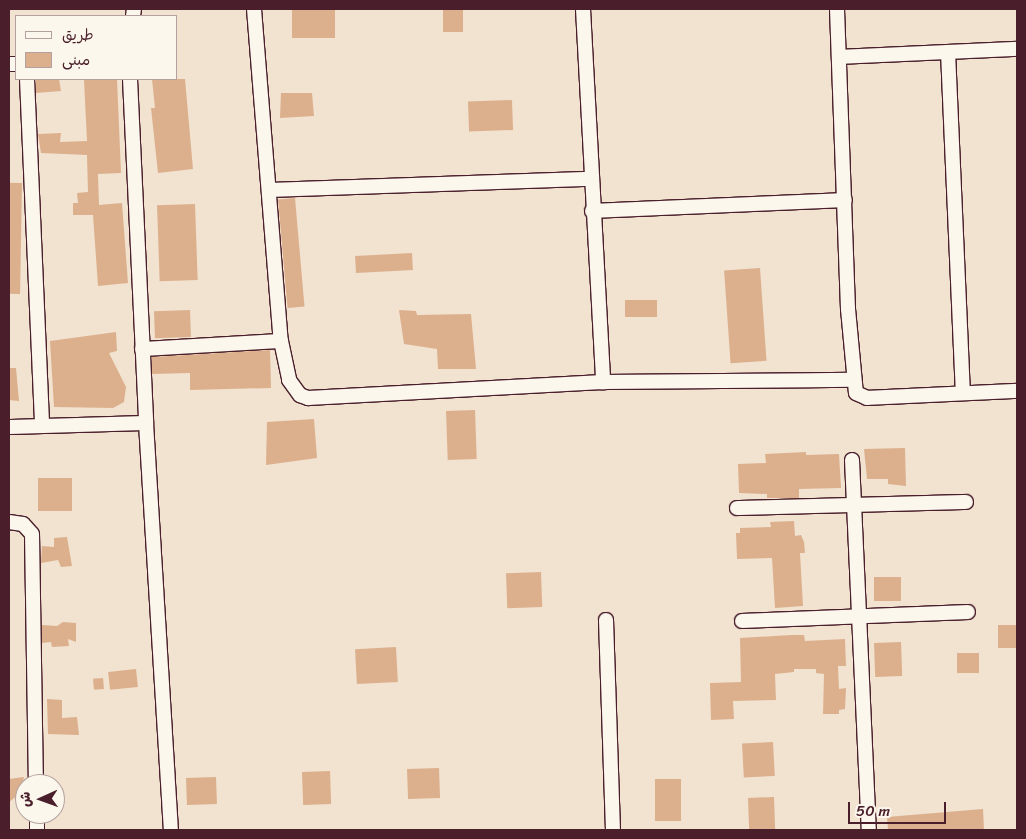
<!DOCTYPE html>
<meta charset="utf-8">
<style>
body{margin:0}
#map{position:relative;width:1026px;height:839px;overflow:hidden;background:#f2e2d0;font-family:Sriracha,"Playpen Sans Arabic",sans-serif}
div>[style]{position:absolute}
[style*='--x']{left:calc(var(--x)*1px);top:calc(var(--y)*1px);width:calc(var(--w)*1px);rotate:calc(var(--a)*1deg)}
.building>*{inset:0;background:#dcb08d;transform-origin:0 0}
.roads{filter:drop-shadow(1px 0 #4a1f2b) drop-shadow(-1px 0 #4a1f2b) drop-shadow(0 1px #4a1f2b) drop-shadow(0 -1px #4a1f2b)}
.minor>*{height:14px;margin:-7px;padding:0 7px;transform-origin:7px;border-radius:7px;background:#fbf7ec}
span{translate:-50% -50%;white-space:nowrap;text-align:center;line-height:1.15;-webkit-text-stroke:5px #fbf7ec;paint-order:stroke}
.frame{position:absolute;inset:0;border:10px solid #4a1f2b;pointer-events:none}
.legend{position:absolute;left:15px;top:15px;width:162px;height:65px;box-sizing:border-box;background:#fbf7ec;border:1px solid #b4a19f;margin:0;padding:6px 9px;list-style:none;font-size:15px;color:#4a1f2b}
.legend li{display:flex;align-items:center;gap:10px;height:25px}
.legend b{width:25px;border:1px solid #b4a19f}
.north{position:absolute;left:15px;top:774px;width:50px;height:50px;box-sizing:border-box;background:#fbf7ec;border:1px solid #b4a19f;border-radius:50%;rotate:268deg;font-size:14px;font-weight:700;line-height:20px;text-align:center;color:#4a1f2b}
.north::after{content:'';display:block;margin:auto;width:18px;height:22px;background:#4a1f2b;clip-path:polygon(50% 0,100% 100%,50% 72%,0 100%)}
.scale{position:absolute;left:848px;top:802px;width:98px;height:22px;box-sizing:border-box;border:2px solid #4a1f2b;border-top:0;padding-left:6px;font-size:15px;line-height:18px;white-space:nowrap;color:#4a1f2b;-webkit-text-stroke:4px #fbf7ec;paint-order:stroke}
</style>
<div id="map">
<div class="building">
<i style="left:292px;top:9px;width:43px;height:29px"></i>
<i style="left:443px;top:9px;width:20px;height:23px"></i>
<i style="clip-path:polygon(36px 79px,59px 79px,61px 91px,36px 93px)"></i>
<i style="clip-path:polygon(117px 79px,121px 173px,98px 174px,99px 205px,122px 203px,128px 283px,98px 286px,93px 215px,73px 215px,73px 203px,78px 203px,77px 193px,88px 192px,87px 155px,41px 153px,38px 134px,61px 133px,60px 142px,87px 141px,84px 80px)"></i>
<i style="clip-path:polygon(152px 79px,185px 79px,193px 169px,158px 173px,151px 108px,155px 108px)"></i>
<i style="clip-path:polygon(281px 93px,312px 93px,314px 116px,280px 118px)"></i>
<i style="left:512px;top:100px;width:30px;height:44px;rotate:88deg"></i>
<i style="left:22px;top:183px;width:111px;height:13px;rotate:91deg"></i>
<i style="left:295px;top:198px;width:109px;height:17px;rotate:85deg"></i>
<i style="left:195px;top:204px;width:76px;height:38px;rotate:88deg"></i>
<i style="left:412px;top:253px;width:17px;height:57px;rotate:87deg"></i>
<i style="left:760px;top:268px;width:93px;height:36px;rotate:86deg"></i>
<i style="left:625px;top:300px;width:32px;height:17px"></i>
<i style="left:190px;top:310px;width:27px;height:36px;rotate:88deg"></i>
<i style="clip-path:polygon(399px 310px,416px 311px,417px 315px,471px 314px,476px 369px,438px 369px,437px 349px,404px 344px)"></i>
<i style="clip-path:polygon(116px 332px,117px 351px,109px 353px,126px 387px,124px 402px,113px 408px,54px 407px,50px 341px)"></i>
<i style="clip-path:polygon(270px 350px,271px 388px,190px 390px,190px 373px,152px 374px,152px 357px)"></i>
<i style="clip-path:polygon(9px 368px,16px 368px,19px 401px,9px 400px)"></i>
<i style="left:475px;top:410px;width:49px;height:29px;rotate:88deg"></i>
<i style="clip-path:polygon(314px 419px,317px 458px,266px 465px,267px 422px)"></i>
<i style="clip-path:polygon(905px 448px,906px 486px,888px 484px,888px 479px,867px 479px,864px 449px)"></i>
<i style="clip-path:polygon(806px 452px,806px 455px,839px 454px,841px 488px,799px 489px,799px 498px,767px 498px,767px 494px,739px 493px,738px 464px,766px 463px,765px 454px)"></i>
<i style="left:72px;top:478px;width:33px;height:34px;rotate:90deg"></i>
<i style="clip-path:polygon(794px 521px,795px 536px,801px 535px,804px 542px,805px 553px,800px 553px,803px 606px,775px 608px,772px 558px,737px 559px,736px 533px,740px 533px,740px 528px,771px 527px,770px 522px)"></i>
<i style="clip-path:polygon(67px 537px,72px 566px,61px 567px,58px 560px,41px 563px,42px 546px,54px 547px,54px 538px)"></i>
<i style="left:541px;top:572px;width:35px;height:35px;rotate:88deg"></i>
<i style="left:901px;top:577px;width:24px;height:27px;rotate:90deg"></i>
<i style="clip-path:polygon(63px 622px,76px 623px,76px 642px,68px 639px,69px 646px,52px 647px,51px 642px,42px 643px,42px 625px,57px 626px)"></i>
<i style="left:998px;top:625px;width:19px;height:23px"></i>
<i style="clip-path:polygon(792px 635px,804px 635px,805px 641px,845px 639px,846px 666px,838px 666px,839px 689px,846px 688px,845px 709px,839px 710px,839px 714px,823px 714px,824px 674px,816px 673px,816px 669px,794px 669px,794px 672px,775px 674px,776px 700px,733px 701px,734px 719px,711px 720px,710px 683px,741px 682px,740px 638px)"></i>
<i style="left:901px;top:642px;width:34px;height:27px;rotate:88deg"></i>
<i style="left:396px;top:647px;width:35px;height:41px;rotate:87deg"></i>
<i style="left:957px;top:653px;width:22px;height:20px"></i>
<i style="left:136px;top:669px;width:18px;height:28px;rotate:84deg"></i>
<i style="left:103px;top:678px;width:11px;height:10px;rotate:85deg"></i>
<i style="clip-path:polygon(47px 699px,62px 700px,62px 718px,77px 717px,79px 735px,48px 734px)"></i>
<i style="left:773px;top:742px;width:34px;height:31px;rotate:87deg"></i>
<i style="left:439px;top:768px;width:30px;height:32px;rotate:88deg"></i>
<i style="left:330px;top:771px;width:33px;height:28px;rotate:88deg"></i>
<i style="clip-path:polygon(24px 777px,20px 794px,9px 802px,9px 779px)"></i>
<i style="left:216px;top:777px;width:27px;height:30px;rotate:88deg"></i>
<i style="left:655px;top:779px;width:26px;height:42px"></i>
<i style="left:774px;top:797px;width:32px;height:26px;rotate:88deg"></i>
<i style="clip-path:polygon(983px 809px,984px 830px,888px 830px,887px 817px)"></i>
</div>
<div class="roads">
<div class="minor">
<i style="--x:254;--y:9;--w:333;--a:85.4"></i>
<i style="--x:281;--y:341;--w:40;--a:78"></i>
<i style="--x:289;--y:380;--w:19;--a:54"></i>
<i style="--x:300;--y:395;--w:9;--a:21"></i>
<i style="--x:308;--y:398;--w:295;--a:-3.1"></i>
<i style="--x:603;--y:382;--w:250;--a:-0.5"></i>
<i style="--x:583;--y:9;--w:374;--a:86.9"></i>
<i style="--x:837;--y:9;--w:300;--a:87.9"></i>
<i style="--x:848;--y:309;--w:84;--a:84.6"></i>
<i style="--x:856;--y:393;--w:12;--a:24"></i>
<i style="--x:867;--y:398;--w:150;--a:-2.7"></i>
<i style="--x:133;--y:16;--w:7;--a:-82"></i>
<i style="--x:948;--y:52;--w:341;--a:87.5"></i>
<i style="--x:839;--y:57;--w:178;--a:-2.6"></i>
<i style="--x:9;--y:64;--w:7;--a:0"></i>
<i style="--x:27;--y:79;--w:346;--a:87.5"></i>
<i style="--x:130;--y:79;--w:344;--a:87.3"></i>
<i style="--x:146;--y:423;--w:408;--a:86.5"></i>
<i style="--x:269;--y:190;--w:322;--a:-2"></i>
<i style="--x:592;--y:211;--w:253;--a:-2.5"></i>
<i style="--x:142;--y:349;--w:139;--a:-3.3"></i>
<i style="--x:9;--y:427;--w:137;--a:-1.7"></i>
<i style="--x:852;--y:460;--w:370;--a:87.4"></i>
<i style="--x:737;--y:508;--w:229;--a:-1.5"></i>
<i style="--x:9;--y:522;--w:14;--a:8"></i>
<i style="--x:23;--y:524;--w:13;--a:48"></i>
<i style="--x:32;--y:534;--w:250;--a:89.1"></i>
<i style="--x:606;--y:620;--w:210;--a:88.1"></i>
<i style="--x:742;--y:621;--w:226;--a:-2.3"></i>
<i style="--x:37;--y:814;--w:16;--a:90"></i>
</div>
</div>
<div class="frame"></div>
<ul class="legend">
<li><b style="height:6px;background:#fbf7ec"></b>طريق</li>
<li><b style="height:14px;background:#dcb08d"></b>مبنى</li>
</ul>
<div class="north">ش</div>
<div class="scale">50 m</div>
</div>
